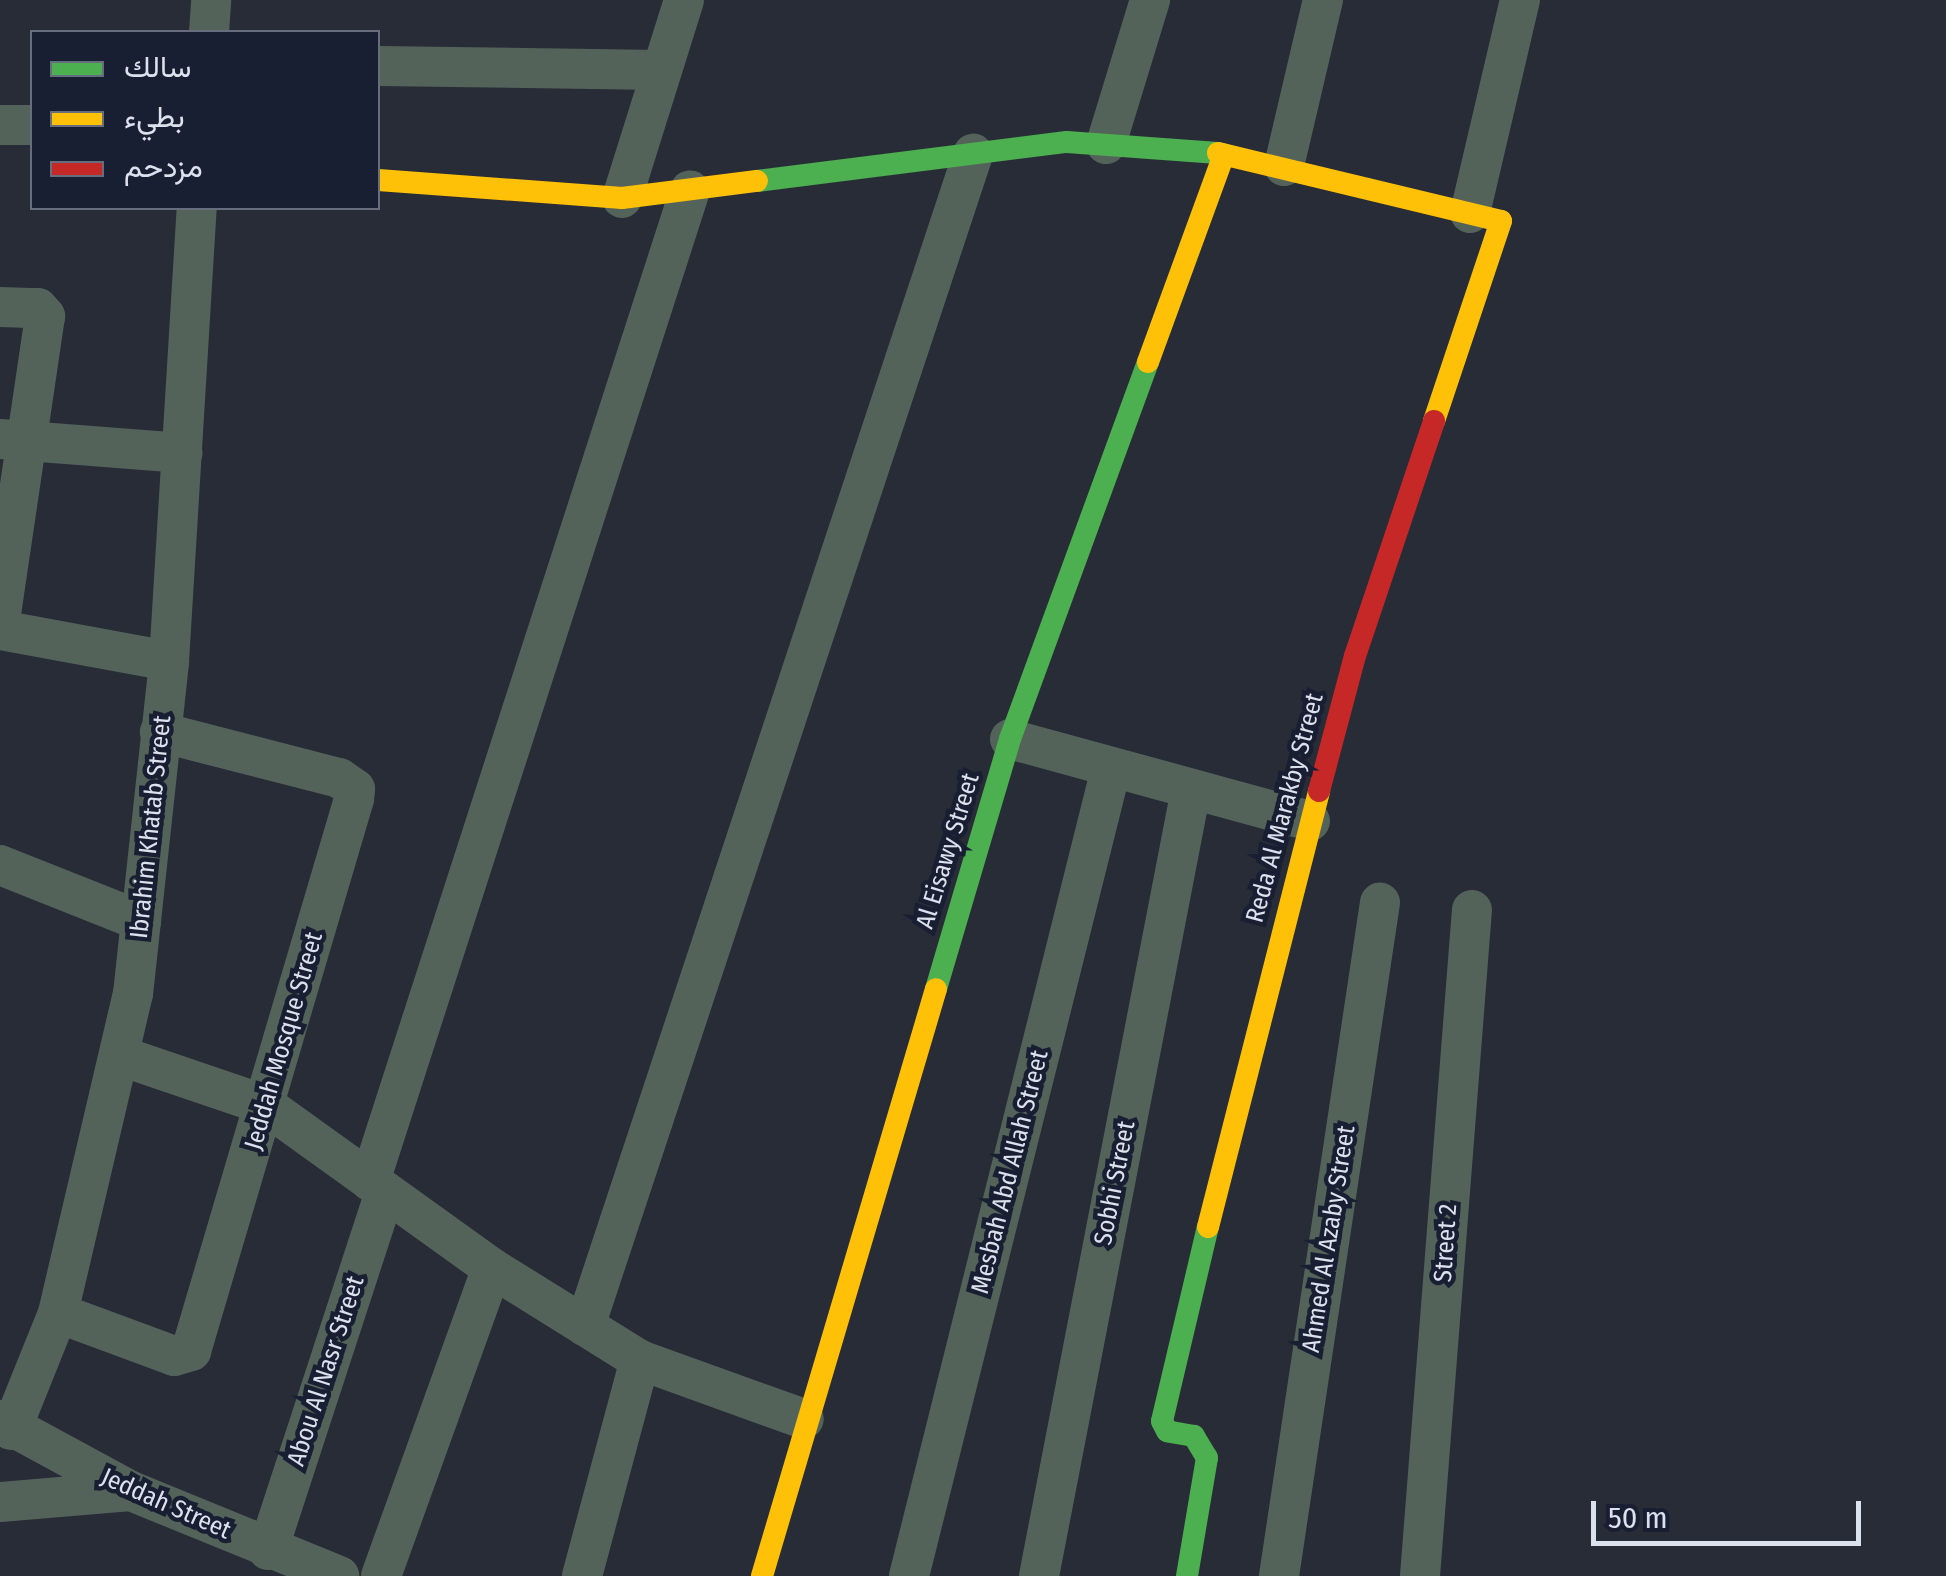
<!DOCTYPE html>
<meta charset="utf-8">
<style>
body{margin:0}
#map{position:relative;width:1946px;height:1576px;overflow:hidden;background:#282c37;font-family:"Fira Sans Condensed",Vazirmatn,sans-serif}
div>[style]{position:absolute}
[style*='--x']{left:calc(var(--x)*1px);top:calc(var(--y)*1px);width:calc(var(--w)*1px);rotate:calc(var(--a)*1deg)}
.street>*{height:40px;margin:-20px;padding:0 20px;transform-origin:20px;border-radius:20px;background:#54635a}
.fast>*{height:22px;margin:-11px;padding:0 11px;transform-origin:11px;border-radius:11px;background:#4caf50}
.slow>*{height:22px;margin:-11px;padding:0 11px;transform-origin:11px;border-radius:11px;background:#ffc107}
.jam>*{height:22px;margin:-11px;padding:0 11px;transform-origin:11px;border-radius:11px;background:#c62828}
span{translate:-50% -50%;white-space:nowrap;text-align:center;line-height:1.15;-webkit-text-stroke:9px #181f32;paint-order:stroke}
.street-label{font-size:25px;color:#dce1ee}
.legend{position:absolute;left:30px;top:30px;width:350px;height:180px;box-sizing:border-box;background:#181f32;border:2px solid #666d7d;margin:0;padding:12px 18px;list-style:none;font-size:30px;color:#dce1ee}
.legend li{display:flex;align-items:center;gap:20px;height:50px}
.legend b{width:50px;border:2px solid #666d7d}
.scale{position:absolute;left:1591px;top:1501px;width:270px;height:45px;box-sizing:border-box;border:5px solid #dce1ee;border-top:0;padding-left:12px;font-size:30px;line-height:35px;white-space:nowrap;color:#dce1ee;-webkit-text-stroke:8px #181f32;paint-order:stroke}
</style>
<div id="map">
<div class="street">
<i style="--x:209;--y:32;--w:32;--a:-86"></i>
<i style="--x:378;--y:66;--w:283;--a:0.8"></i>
<i style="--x:0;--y:125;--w:32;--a:0"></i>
<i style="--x:1106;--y:144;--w:151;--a:-73"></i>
<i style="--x:1284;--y:166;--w:171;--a:-76.8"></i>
<i style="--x:622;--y:198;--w:207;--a:-72.6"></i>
<i style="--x:1470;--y:213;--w:219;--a:-76.8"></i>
<i style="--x:0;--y:307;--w:38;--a:2"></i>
<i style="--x:38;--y:308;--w:11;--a:49"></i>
<i style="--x:45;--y:316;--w:308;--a:98.4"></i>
<i style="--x:0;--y:439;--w:183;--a:4.4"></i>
<i style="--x:0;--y:630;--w:172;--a:10.4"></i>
<i style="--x:1010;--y:739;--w:311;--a:15.3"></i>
<i style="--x:0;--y:865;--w:152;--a:21.7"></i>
<i style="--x:121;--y:1056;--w:152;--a:18.8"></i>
<i style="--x:265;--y:1105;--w:279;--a:35.7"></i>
<i style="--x:492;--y:1268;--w:174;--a:31.9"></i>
<i style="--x:640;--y:1360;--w:174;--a:19.8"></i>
<i style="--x:370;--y:1181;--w:1041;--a:-72.1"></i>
<i style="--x:58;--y:1313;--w:124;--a:20.3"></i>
<i style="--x:174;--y:1356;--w:18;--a:-16"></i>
<i style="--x:191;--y:1351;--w:576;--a:-73.55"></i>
<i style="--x:354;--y:799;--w:10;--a:-84"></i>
<i style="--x:355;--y:789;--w:19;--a:-145"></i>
<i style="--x:339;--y:778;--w:185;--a:-165.6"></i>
<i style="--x:585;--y:1326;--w:1235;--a:-71.68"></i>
<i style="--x:0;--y:1420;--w:149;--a:28.5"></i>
<i style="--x:131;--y:1491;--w:225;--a:22.2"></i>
<i style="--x:11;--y:1430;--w:126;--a:-68.1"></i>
<i style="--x:58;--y:1313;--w:328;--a:-76.8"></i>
<i style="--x:133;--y:994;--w:335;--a:-83.8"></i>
<i style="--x:169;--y:661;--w:454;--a:-86.5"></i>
<i style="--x:0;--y:1502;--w:131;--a:-4.8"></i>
<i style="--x:268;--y:1550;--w:377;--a:-71.9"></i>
<i style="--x:381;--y:1576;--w:327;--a:-70.2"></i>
<i style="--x:582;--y:1576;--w:224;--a:-75"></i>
<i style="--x:909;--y:1576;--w:832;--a:-75.95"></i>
<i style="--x:1039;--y:1576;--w:801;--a:-79.06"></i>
<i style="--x:1279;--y:1576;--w:681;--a:-81.47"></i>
<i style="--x:1420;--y:1576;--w:668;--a:-85.54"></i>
</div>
<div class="fast">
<i style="--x:757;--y:181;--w:312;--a:-7.2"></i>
<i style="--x:1067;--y:142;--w:151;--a:4.2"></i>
<i style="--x:936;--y:989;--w:261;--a:-73.5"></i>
<i style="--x:1010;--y:739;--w:401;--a:-69.9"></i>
<i style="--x:1187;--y:1576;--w:120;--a:-80.4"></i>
<i style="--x:1207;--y:1458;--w:26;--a:-121"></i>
<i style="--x:1194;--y:1436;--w:27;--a:-170"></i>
<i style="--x:1167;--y:1431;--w:11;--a:-117"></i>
<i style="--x:1162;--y:1421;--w:199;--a:-76.7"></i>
</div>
<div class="slow">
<i style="--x:1218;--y:153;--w:291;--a:13.5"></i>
<i style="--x:1501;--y:221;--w:211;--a:108.5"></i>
<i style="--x:378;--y:180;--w:245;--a:4.2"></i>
<i style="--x:622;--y:198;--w:136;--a:-7.2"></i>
<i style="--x:1148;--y:362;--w:221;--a:-69.9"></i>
<i style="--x:1208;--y:1227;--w:450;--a:-75.7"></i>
<i style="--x:762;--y:1576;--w:612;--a:-73.49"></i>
</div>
<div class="jam">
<i style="--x:1319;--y:791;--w:140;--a:-75.1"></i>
<i style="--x:1355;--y:656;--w:248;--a:-71.4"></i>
</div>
<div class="street-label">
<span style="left:1285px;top:808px;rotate:-75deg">Reda Al Marakby Street</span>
<span style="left:151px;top:827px;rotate:-84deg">Ibrahim Khatab Street</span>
<span style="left:948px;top:851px;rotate:-73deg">Al Eisawy Street</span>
<span style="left:284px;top:1041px;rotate:-74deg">Jeddah Mosque Street</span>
<span style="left:1010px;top:1172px;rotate:-76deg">Mesbah Abd Allah Street</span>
<span style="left:1115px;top:1183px;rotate:-79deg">Sobhi Street</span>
<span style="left:1329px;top:1239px;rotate:-81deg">Ahmed Al Azaby Street</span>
<span style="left:1446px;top:1243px;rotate:-86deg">Street 2</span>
<span style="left:326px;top:1371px;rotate:-72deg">Abou Al Nasr Street</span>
<span style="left:166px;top:1504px;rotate:24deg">Jeddah Street</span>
</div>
<ul class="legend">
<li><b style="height:12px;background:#4caf50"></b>سالك</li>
<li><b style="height:12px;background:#ffc107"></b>بطيء</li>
<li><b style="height:12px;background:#c62828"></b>مزدحم</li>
</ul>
<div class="scale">50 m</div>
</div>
